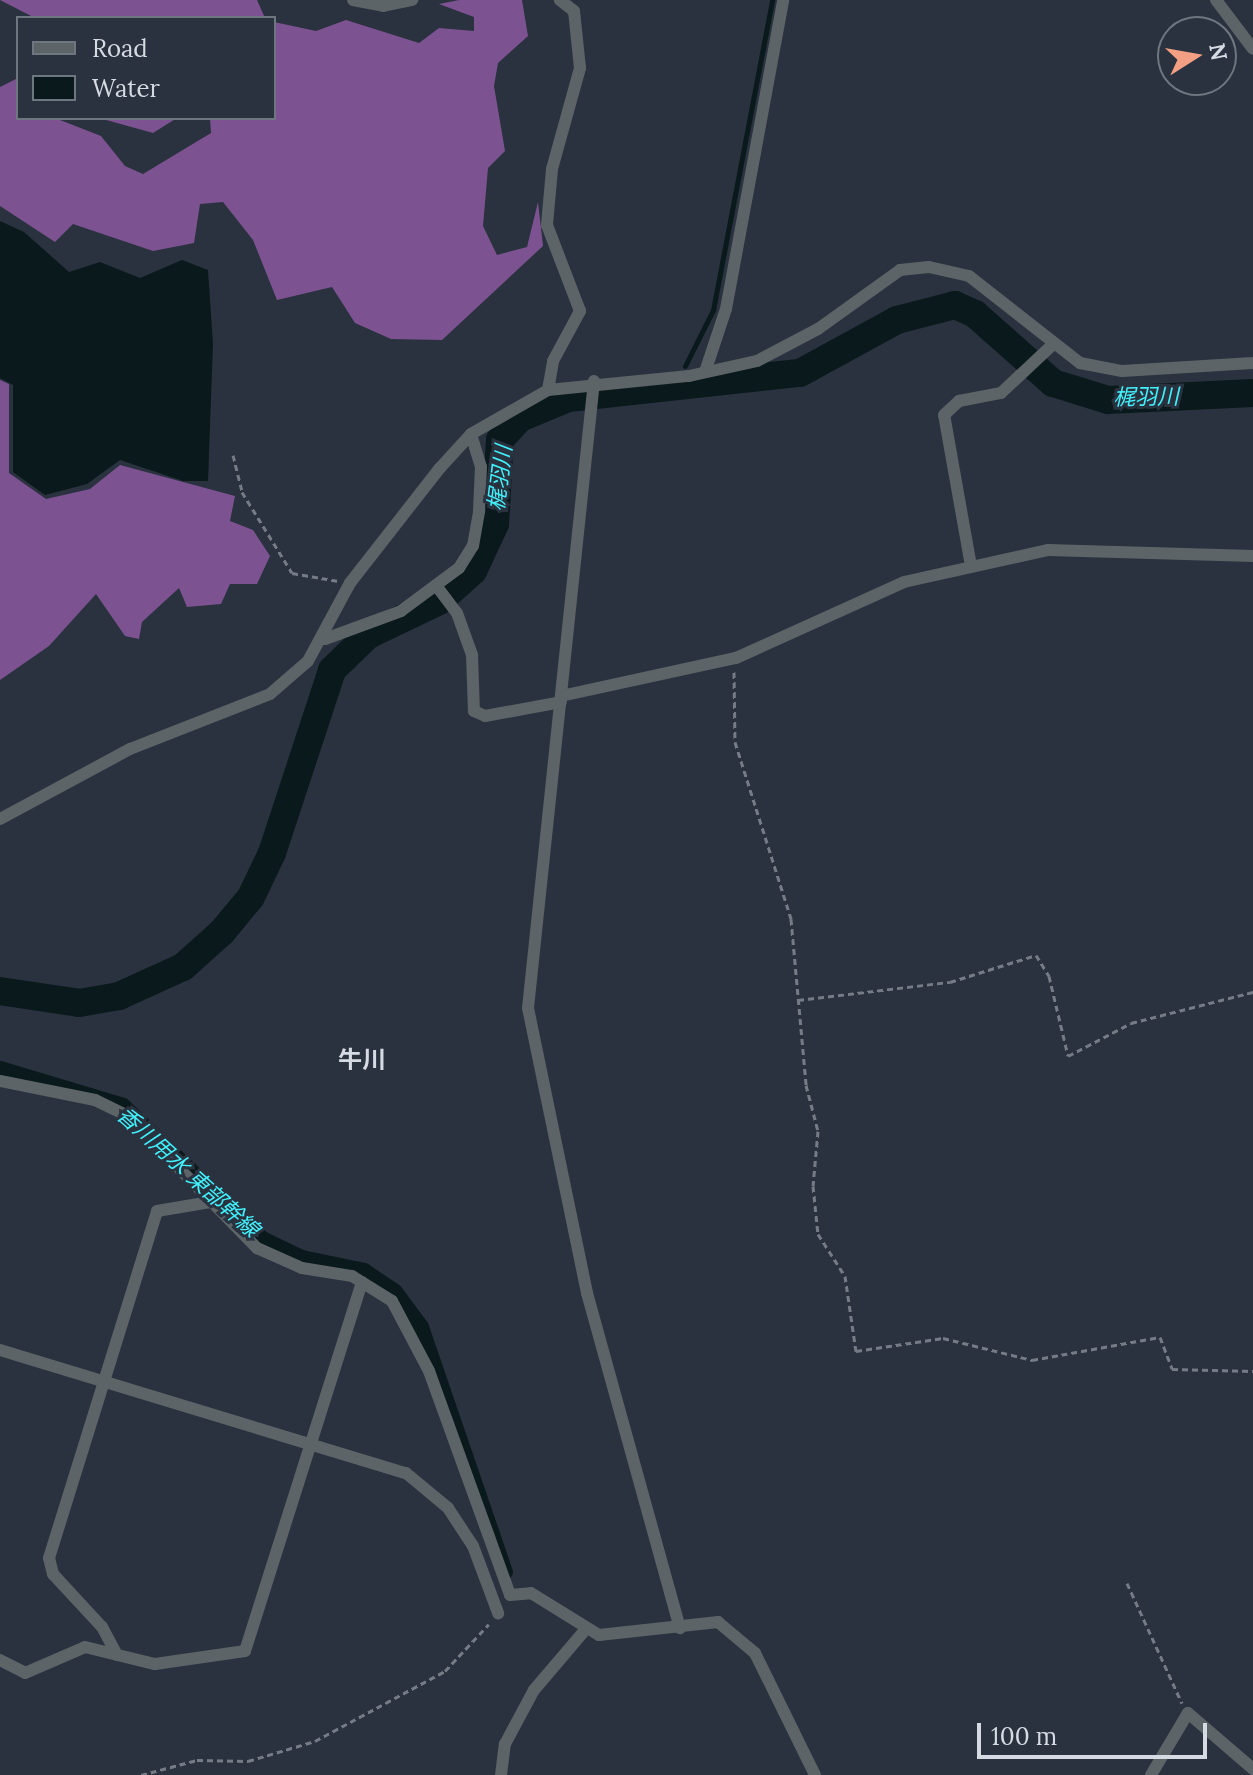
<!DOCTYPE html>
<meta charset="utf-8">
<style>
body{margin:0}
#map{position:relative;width:1253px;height:1775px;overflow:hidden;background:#29323e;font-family:Lora,"Noto Sans JP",serif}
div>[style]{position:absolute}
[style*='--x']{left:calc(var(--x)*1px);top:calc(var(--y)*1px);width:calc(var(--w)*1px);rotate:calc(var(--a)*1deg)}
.forest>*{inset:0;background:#7d5291}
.water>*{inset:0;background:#0a191b}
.stream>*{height:5px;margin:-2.5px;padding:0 2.5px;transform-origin:2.5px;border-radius:2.5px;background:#0a191b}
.canal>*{height:16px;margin:-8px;padding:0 8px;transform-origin:8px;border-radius:8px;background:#0a191b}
.river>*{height:28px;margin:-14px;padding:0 14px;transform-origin:14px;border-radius:14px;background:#0a191b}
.path>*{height:3px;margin-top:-1.5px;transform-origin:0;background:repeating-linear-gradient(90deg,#757c86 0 6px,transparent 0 10px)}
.minor>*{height:12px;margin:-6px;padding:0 6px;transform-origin:6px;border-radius:6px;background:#5c6468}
span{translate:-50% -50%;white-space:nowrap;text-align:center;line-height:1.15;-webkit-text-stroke:6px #29323e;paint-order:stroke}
.water-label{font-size:22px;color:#41f1fc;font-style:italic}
.quarter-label{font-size:24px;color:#d6dbe3;font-weight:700}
.legend{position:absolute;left:16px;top:16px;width:260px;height:104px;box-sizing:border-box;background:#29323e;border:2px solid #6e7680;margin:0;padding:10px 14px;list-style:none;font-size:24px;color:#d6dbe3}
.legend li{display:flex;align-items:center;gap:16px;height:40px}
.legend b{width:40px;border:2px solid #6e7680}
.north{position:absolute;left:1157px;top:16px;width:80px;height:80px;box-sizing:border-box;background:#29323e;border:2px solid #6e7680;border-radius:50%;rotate:79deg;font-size:22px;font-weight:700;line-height:32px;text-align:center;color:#d6dbe3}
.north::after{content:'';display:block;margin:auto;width:28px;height:36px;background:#f39f83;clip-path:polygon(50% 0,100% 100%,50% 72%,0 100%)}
.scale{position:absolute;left:977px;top:1723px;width:230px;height:36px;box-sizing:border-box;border:4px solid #d6dbe3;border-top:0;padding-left:10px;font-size:24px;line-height:28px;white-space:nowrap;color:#d6dbe3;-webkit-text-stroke:6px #29323e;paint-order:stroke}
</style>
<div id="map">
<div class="forest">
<i style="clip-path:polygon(0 0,257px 0,265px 18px,35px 18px)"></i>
<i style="clip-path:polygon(459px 0,522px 0,528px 36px,498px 63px,494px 86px,505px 151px,488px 168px,483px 226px,497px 255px,527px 247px,538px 202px,543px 246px,442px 340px,391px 339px,355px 323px,332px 287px,277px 300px,253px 240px,223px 202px,200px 204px,194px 243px,153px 251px,73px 224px,55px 242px,0 206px,0 87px,16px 79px,18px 118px,55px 118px,101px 136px,125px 166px,143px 174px,211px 133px,210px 118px,274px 118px,274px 22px,316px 31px,346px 20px,419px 43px,439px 28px,474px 31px,474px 17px,439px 4px)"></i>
<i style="clip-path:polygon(99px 118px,177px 118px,153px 133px)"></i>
<i style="clip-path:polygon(0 380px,9px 384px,9px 473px,46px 499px,90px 489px,120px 465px,235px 496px,230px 521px,253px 530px,270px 556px,257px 584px,230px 584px,221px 604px,187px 607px,179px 588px,142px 622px,139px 639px,125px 636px,96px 594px,49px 646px,0 680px)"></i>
</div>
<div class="water">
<i style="clip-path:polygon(0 221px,24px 232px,69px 272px,100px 262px,140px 278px,182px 260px,208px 270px,213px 344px,208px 481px,183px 481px,120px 460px,87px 484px,45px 495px,13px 472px,13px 385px,0 378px)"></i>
</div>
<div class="stream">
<i style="--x:685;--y:366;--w:63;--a:-63.4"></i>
<i style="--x:713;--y:310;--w:316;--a:-79.2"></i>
</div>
<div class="canal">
<i style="--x:0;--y:1069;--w:128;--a:16.7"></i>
<i style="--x:123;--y:1106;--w:192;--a:43.7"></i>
<i style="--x:262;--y:1239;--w:44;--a:25.4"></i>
<i style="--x:302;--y:1258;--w:63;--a:11.8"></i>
<i style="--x:364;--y:1271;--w:37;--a:34"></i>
<i style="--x:395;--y:1292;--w:44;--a:53.4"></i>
<i style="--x:421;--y:1327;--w:259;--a:71.1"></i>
</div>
<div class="river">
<i style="--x:0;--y:991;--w:80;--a:8.6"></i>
<i style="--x:79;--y:1003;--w:41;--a:-9.9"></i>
<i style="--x:119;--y:996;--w:70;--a:-24.4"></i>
<i style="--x:183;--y:967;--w:52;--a:-41.9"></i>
<i style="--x:222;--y:932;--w:45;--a:-50.4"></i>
<i style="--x:251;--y:897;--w:49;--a:-64.5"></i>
<i style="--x:272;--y:853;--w:193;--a:-71.8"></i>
<i style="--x:332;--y:670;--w:50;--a:-44.2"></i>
<i style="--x:368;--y:635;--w:81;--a:-25.6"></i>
<i style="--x:441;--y:600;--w:43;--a:-42.2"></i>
<i style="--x:473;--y:571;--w:52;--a:-64.9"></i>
<i style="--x:495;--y:524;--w:84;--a:-86.6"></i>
<i style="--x:500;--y:440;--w:30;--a:-48"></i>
<i style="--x:520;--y:418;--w:52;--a:-22.6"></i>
<i style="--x:568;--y:398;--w:233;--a:-6.2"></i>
<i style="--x:800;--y:373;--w:111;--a:-28.7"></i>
<i style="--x:897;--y:320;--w:60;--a:-14.5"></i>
<i style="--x:955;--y:305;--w:22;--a:24"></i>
<i style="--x:975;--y:314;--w:104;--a:41.5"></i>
<i style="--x:1053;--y:383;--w:58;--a:17.2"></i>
<i style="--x:1108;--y:400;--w:145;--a:-2.8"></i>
</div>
<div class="path">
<i style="--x:233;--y:455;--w:38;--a:76"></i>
<i style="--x:242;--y:492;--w:95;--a:58.3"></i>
<i style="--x:292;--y:573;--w:47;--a:9.9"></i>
<i style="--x:734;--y:672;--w:70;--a:89.2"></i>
<i style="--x:735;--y:742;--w:186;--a:72.4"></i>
<i style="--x:791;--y:919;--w:167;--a:84.8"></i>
<i style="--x:806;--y:1085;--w:48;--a:75.4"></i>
<i style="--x:818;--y:1131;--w:55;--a:95.2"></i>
<i style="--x:813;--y:1186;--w:48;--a:84.1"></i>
<i style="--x:818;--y:1234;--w:50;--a:57.3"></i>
<i style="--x:845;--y:1276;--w:76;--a:81.7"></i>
<i style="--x:856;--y:1351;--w:88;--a:-8.5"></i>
<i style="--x:943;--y:1338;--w:92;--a:13.9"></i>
<i style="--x:1032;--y:1360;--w:130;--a:-10.2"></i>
<i style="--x:1160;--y:1337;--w:34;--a:69"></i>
<i style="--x:1172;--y:1369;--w:81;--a:1.4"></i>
<i style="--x:798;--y:1000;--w:153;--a:-6.8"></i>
<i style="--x:950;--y:982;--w:90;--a:-17.4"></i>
<i style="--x:1036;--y:955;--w:25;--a:58"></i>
<i style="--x:1049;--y:976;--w:82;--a:76.6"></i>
<i style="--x:1068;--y:1056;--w:71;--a:-27.6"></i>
<i style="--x:1131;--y:1023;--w:126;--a:-14.3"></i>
<i style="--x:1127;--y:1583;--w:132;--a:65.4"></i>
<i style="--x:141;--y:1775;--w:58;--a:-15"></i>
<i style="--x:197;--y:1760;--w:51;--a:1.1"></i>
<i style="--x:248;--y:1761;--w:70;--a:-16.6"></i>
<i style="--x:315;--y:1741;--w:148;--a:-28.3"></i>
<i style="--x:445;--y:1671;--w:64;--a:-46.9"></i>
</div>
<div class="minor">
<i style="--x:353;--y:0;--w:31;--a:11"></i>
<i style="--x:383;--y:6;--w:30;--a:-12"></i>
<i style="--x:1216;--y:0;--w:61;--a:52.9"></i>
<i style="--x:705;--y:372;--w:66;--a:-71.6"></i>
<i style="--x:726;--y:309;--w:314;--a:-79.5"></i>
<i style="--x:594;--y:381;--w:630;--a:96.01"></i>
<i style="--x:528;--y:1008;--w:291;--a:78.3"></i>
<i style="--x:587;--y:1293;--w:348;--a:74.5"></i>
<i style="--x:548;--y:390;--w:29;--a:-80"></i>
<i style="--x:553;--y:361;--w:57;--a:-61.6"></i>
<i style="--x:580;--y:311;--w:92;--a:-111"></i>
<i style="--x:547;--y:225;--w:56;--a:-84.9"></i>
<i style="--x:552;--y:169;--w:105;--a:-74.5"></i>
<i style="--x:580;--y:68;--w:57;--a:-96"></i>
<i style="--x:574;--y:11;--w:18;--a:-142"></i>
<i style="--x:971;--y:566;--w:153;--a:-100.1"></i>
<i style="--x:944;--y:415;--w:21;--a:-43"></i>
<i style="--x:959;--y:401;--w:43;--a:-10.8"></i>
<i style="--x:1001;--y:393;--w:69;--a:-43.2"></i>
<i style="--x:438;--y:588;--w:31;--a:53"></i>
<i style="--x:457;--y:613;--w:45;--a:70.3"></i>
<i style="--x:472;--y:655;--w:56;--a:88"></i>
<i style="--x:474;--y:711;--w:12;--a:24"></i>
<i style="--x:485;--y:716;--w:77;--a:-10.4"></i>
<i style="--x:325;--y:639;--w:81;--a:-20.2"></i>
<i style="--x:401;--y:611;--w:72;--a:-36.6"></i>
<i style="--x:459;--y:568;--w:26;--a:-58"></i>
<i style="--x:473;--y:546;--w:36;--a:-80"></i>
<i style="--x:479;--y:511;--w:44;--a:-87.4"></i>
<i style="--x:481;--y:467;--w:34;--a:-107"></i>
<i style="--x:561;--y:696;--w:179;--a:-12.3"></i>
<i style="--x:736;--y:658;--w:184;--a:-24.3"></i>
<i style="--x:904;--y:582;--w:148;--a:-12.5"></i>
<i style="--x:1048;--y:550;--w:205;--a:1.7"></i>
<i style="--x:0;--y:819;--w:148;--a:-28.3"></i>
<i style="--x:130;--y:749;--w:150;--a:-21.4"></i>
<i style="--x:270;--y:694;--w:50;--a:-41"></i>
<i style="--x:308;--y:661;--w:89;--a:-61.7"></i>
<i style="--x:350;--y:583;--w:146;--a:-52"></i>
<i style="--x:440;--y:468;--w:46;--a:-47.6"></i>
<i style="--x:471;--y:434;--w:89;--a:-29.7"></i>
<i style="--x:548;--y:390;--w:142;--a:-5.7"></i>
<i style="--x:689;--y:376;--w:70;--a:-12.4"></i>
<i style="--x:757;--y:361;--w:69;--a:-27.7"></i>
<i style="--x:818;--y:329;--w:101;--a:-35.7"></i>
<i style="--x:900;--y:270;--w:29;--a:-6"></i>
<i style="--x:929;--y:267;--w:41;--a:12.7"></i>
<i style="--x:969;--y:276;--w:141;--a:38.1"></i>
<i style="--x:1080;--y:363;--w:43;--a:10.8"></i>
<i style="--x:1122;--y:371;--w:131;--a:-3.5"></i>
<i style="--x:0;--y:1081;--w:97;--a:11.3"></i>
<i style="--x:95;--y:1100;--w:37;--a:26"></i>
<i style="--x:128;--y:1116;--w:185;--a:45.7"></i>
<i style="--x:257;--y:1248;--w:49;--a:24"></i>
<i style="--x:302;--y:1268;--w:51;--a:9.1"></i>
<i style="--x:352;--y:1276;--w:47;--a:32"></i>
<i style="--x:392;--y:1301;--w:79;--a:62.1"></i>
<i style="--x:429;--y:1371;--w:238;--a:70.1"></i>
<i style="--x:510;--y:1595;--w:21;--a:-5"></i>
<i style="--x:531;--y:1593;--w:80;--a:31.7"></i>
<i style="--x:599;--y:1635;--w:120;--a:-6.2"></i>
<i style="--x:718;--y:1622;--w:48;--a:40"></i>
<i style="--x:755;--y:1653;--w:136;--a:63.8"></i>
<i style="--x:0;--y:1350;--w:424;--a:16.9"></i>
<i style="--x:406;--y:1473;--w:55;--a:39.8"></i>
<i style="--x:448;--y:1508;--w:45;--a:56.7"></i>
<i style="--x:473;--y:1546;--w:72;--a:69.5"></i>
<i style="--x:117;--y:1655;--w:32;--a:-118"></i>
<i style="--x:102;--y:1627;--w:72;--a:-132.8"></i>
<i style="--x:53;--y:1574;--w:16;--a:-104"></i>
<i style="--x:49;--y:1558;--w:363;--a:-72.7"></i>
<i style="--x:157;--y:1211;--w:54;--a:-9.6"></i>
<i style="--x:0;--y:1660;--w:28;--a:27"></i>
<i style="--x:25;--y:1673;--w:65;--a:-23.4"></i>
<i style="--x:85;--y:1647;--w:72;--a:13.7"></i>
<i style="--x:155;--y:1664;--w:91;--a:-8.2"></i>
<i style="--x:245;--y:1651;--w:387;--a:-72.4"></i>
<i style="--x:501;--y:1775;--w:31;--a:-83"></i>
<i style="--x:505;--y:1744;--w:61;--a:-61.8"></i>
<i style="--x:534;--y:1690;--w:79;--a:-49.6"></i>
<i style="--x:1151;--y:1775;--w:72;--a:-59.2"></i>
<i style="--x:1188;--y:1713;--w:86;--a:40.7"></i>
</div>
<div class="water-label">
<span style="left:1146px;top:397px;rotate:-1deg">梶羽川</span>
<span style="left:500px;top:478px;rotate:-83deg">梶羽川</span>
<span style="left:188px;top:1172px;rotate:42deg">香川用水 東部幹線</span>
</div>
<div class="quarter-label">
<span style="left:362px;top:1060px">牛川</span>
</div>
<ul class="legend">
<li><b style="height:10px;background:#5c6468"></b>Road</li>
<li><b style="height:22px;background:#0a191b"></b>Water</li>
</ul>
<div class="north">N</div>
<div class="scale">100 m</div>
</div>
